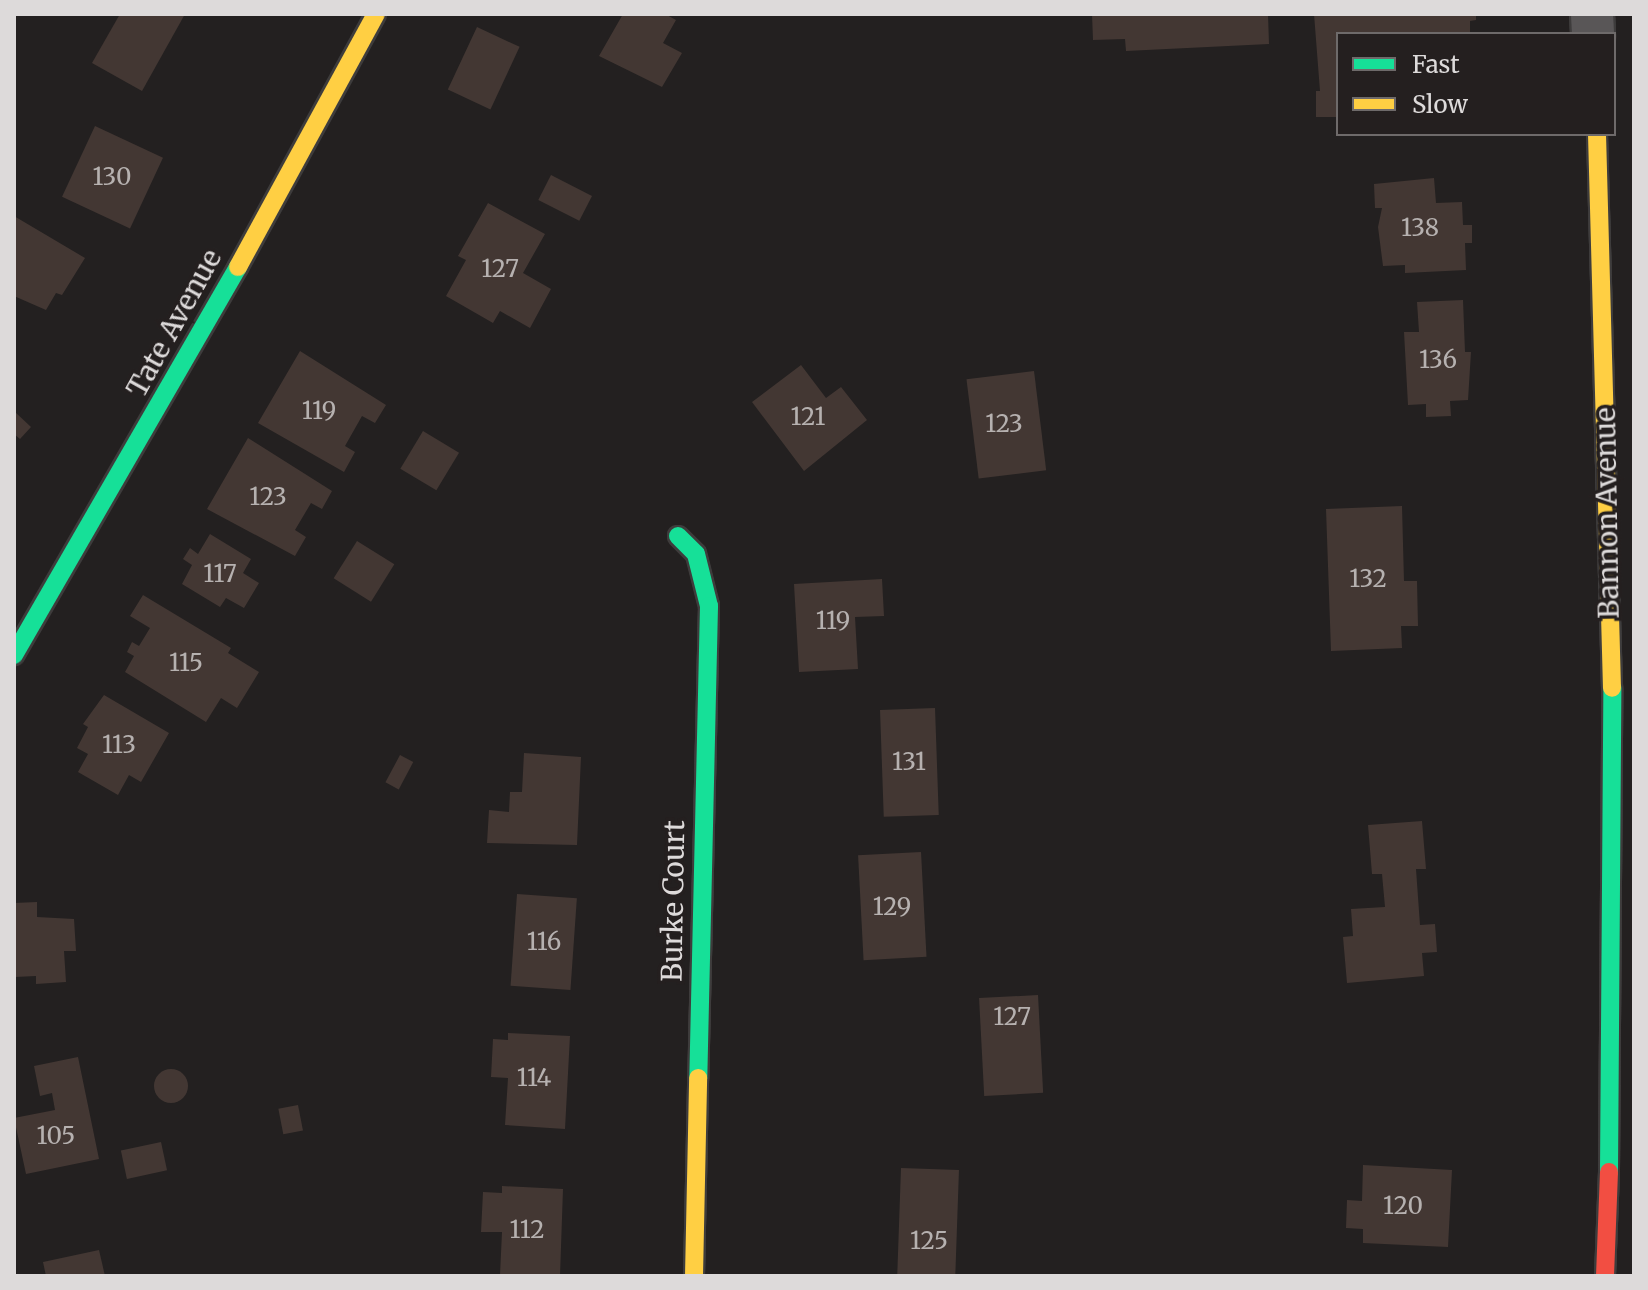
<!DOCTYPE html>
<style>
body{margin:0}
#map{position:relative;width:1648px;height:1290px;overflow:hidden;background:#232020;font-family:Merriweather,serif}
div>[style]{position:absolute}
[style*='--x']{left:calc(var(--x)*1px);top:calc(var(--y)*1px);width:calc(var(--w)*1px);rotate:calc(var(--a)*1deg)}
.building>*{inset:0;background:#433733;transform-origin:0 0}
.round{border-radius:50%}
.roads{filter:drop-shadow(2px 0 #3e3c3c) drop-shadow(-2px 0 #3e3c3c) drop-shadow(0 2px #3e3c3c) drop-shadow(0 -2px #3e3c3c)}
.street>*{height:42px;margin:-21px;padding:0 21px;transform-origin:21px;border-radius:21px;background:#595657}
.fast>*{height:18px;margin:-9px;padding:0 9px;transform-origin:9px;border-radius:9px;background:#16e098}
.slow>*{height:18px;margin:-9px;padding:0 9px;transform-origin:9px;border-radius:9px;background:#ffcf43}
.jam>*{height:18px;margin:-9px;padding:0 9px;transform-origin:9px;border-radius:9px;background:#f24e42}
span{translate:-50% -50%;white-space:nowrap;text-align:center;line-height:1.15;-webkit-text-stroke:7px #241f1f;paint-order:stroke}
.number-label{font-size:24px;color:#b6b1b0}
.number-label span{-webkit-text-stroke-width:0}
.street-label{font-size:28px;color:#dddada}
.frame{position:absolute;inset:0;border:16px solid #dddada;pointer-events:none}
.legend{position:absolute;left:1336px;top:32px;width:280px;height:104px;box-sizing:border-box;background:#241f1f;border:2px solid #6e6a6a;margin:0;padding:10px 14px;list-style:none;font-size:24px;color:#dddada}
.legend li{display:flex;align-items:center;gap:16px;height:40px}
.legend b{width:40px;border:2px solid #6e6a6a}
</style>
<div id="map">
<div class="building">
<i style="clip-path:polygon(120px 14px,185px 14px,142px 91px,92px 63px)"></i>
<i style="clip-path:polygon(623px 14px,665px 14px,676px 20px,663px 43px,682px 53px,662px 87px,599px 56px)"></i>
<i style="clip-path:polygon(1092px 14px,1268px 14px,1269px 44px,1126px 51px,1125px 39px,1093px 40px)"></i>
<i style="clip-path:polygon(1314px 14px,1476px 14px,1476px 20px,1470px 21px,1470px 34px,1338px 34px,1338px 117px,1316px 117px,1316px 91px,1320px 91px)"></i>
<i style="left:477px;top:27px;width:47px;height:69px;rotate:25deg"></i>
<i style="left:95px;top:126px;width:75px;height:78px;rotate:25deg"></i>
<i style="left:551px;top:175px;width:46px;height:28px;rotate:27deg"></i>
<i style="clip-path:polygon(1434px 178px,1436px 203px,1462px 202px,1463px 225px,1472px 225px,1472px 243px,1465px 243px,1466px 270px,1405px 273px,1405px 265px,1383px 266px,1378px 227px,1382px 208px,1375px 208px,1374px 184px)"></i>
<i style="clip-path:polygon(488px 203px,545px 234px,523px 273px,551px 289px,530px 328px,500px 311px,493px 323px,446px 296px,466px 260px,458px 256px)"></i>
<i style="clip-path:polygon(14px 216px,85px 258px,62px 295px,56px 293px,46px 310px,14px 296px)"></i>
<i style="clip-path:polygon(1463px 300px,1465px 352px,1471px 352px,1468px 400px,1450px 401px,1451px 416px,1426px 417px,1426px 404px,1408px 405px,1404px 332px,1419px 332px,1417px 302px)"></i>
<i style="clip-path:polygon(300px 351px,386px 405px,375px 423px,362px 416px,345px 446px,355px 452px,344px 472px,258px 423px)"></i>
<i style="clip-path:polygon(801px 365px,826px 398px,841px 387px,867px 420px,804px 471px,752px 402px)"></i>
<i style="left:1034px;top:371px;width:100px;height:68px;rotate:83deg"></i>
<i style="clip-path:polygon(14px 411px,31px 427px,20px 439px,14px 434px)"></i>
<i style="left:423px;top:431px;width:42px;height:44px;rotate:31deg"></i>
<i style="clip-path:polygon(248px 438px,332px 491px,322px 509px,311px 503px,295px 530px,306px 537px,295px 556px,207px 509px)"></i>
<i style="clip-path:polygon(1402px 506px,1404px 581px,1417px 581px,1418px 626px,1401px 626px,1402px 648px,1331px 651px,1326px 509px)"></i>
<i style="clip-path:polygon(210px 534px,251px 559px,243px 573px,259px 583px,244px 608px,226px 598px,220px 607px,182px 584px,192px 565px,183px 559px,190px 548px,198px 554px)"></i>
<i style="left:357px;top:541px;width:44px;height:44px;rotate:32deg"></i>
<i style="clip-path:polygon(882px 579px,884px 616px,855px 617px,858px 669px,799px 672px,794px 584px)"></i>
<i style="clip-path:polygon(143px 595px,231px 648px,228px 653px,259px 672px,237px 708px,221px 698px,206px 722px,125px 672px,134px 656px,127px 652px,132px 642px,139px 646px,150px 628px,130px 616px)"></i>
<i style="clip-path:polygon(104px 695px,169px 733px,141px 782px,129px 775px,118px 795px,78px 772px,88px 754px,77px 748px,88px 727px,83px 724px)"></i>
<i style="left:935px;top:708px;width:107px;height:55px;rotate:88deg"></i>
<i style="clip-path:polygon(524px 753px,581px 757px,577px 845px,487px 843px,489px 810px,509px 812px,510px 792px,522px 792px)"></i>
<i style="left:400px;top:755px;width:15px;height:31px;rotate:28deg"></i>
<i style="clip-path:polygon(1422px 821px,1426px 869px,1416px 869px,1420px 925px,1435px 924px,1437px 952px,1422px 953px,1424px 976px,1347px 983px,1343px 937px,1353px 936px,1351px 909px,1385px 907px,1382px 874px,1372px 874px,1368px 825px)"></i>
<i style="left:921px;top:852px;width:105px;height:63px;rotate:87deg"></i>
<i style="left:517px;top:894px;width:60px;height:92px;rotate:4deg"></i>
<i style="clip-path:polygon(37px 902px,37px 917px,74px 919px,76px 951px,64px 951px,66px 982px,36px 984px,36px 976px,15px 977px,14px 903px)"></i>
<i style="left:1038px;top:995px;width:98px;height:59px;rotate:87deg"></i>
<i style="clip-path:polygon(508px 1033px,570px 1036px,565px 1129px,505px 1125px,508px 1078px,491px 1077px,493px 1039px,508px 1040px)"></i>
<i style="clip-path:polygon(78px 1057px,99px 1159px,26px 1174px,14px 1118px,55px 1110px,52px 1093px,40px 1096px,34px 1066px)"></i>
<i class="round" style="left:154px;top:1069px;width:34px;height:34px"></i>
<i style="left:298px;top:1105px;width:26px;height:20px;rotate:79deg"></i>
<i style="left:161px;top:1142px;width:29px;height:41px;rotate:78deg"></i>
<i style="clip-path:polygon(1363px 1165px,1452px 1170px,1448px 1247px,1363px 1243px,1363px 1229px,1346px 1228px,1347px 1200px,1362px 1201px)"></i>
<i style="left:901px;top:1168px;width:58px;height:108px;rotate:2deg"></i>
<i style="clip-path:polygon(502px 1186px,563px 1189px,560px 1276px,500px 1275px,502px 1232px,481px 1232px,483px 1192px,502px 1193px)"></i>
<i style="clip-path:polygon(99px 1250px,105px 1276px,46px 1276px,43px 1262px)"></i>
</div>
<div class="roads">
<div class="street">
<i style="--x:1592;--y:14;--w:20;--a:87"></i>
</div>
<div class="fast">
<i style="--x:678;--y:536;--w:25;--a:45"></i>
<i style="--x:696;--y:554;--w:54;--a:76"></i>
<i style="--x:709;--y:606;--w:472;--a:91.3"></i>
<i style="--x:14;--y:655;--w:448;--a:-60"></i>
<i style="--x:1609;--y:1172;--w:484;--a:-89.6"></i>
</div>
<div class="slow">
<i style="--x:1597;--y:134;--w:554;--a:88.45"></i>
<i style="--x:238;--y:267;--w:288;--a:-61.4"></i>
<i style="--x:694;--y:1276;--w:198;--a:-88.8"></i>
</div>
<div class="jam">
<i style="--x:1605;--y:1276;--w:104;--a:-87.8"></i>
</div>
</div>
<div class="number-label">
<span style="left:112px;top:177px">130</span>
<span style="left:1420px;top:228px">138</span>
<span style="left:500px;top:269px">127</span>
<span style="left:1438px;top:360px">136</span>
<span style="left:319px;top:411px">119</span>
<span style="left:808px;top:417px">121</span>
<span style="left:1004px;top:424px">123</span>
<span style="left:268px;top:497px">123</span>
<span style="left:220px;top:574px">117</span>
<span style="left:1368px;top:579px">132</span>
<span style="left:833px;top:621px">119</span>
<span style="left:186px;top:663px">115</span>
<span style="left:119px;top:745px">113</span>
<span style="left:909px;top:762px">131</span>
<span style="left:892px;top:907px">129</span>
<span style="left:544px;top:942px">116</span>
<span style="left:1012px;top:1017px">127</span>
<span style="left:534px;top:1078px">114</span>
<span style="left:56px;top:1136px">105</span>
<span style="left:1403px;top:1206px">120</span>
<span style="left:527px;top:1230px">112</span>
<span style="left:929px;top:1241px">125</span>
</div>
<div class="street-label">
<span style="left:174px;top:323px;rotate:-61deg">Tate Avenue</span>
<span style="left:1607px;top:513px;rotate:-91deg">Bannon Avenue</span>
<span style="left:673px;top:901px;rotate:-89deg">Burke Court</span>
</div>
<div class="frame"></div>
<ul class="legend">
<li><b style="height:10px;background:#16e098"></b>Fast</li>
<li><b style="height:10px;background:#ffcf43"></b>Slow</li>
</ul>
</div>
